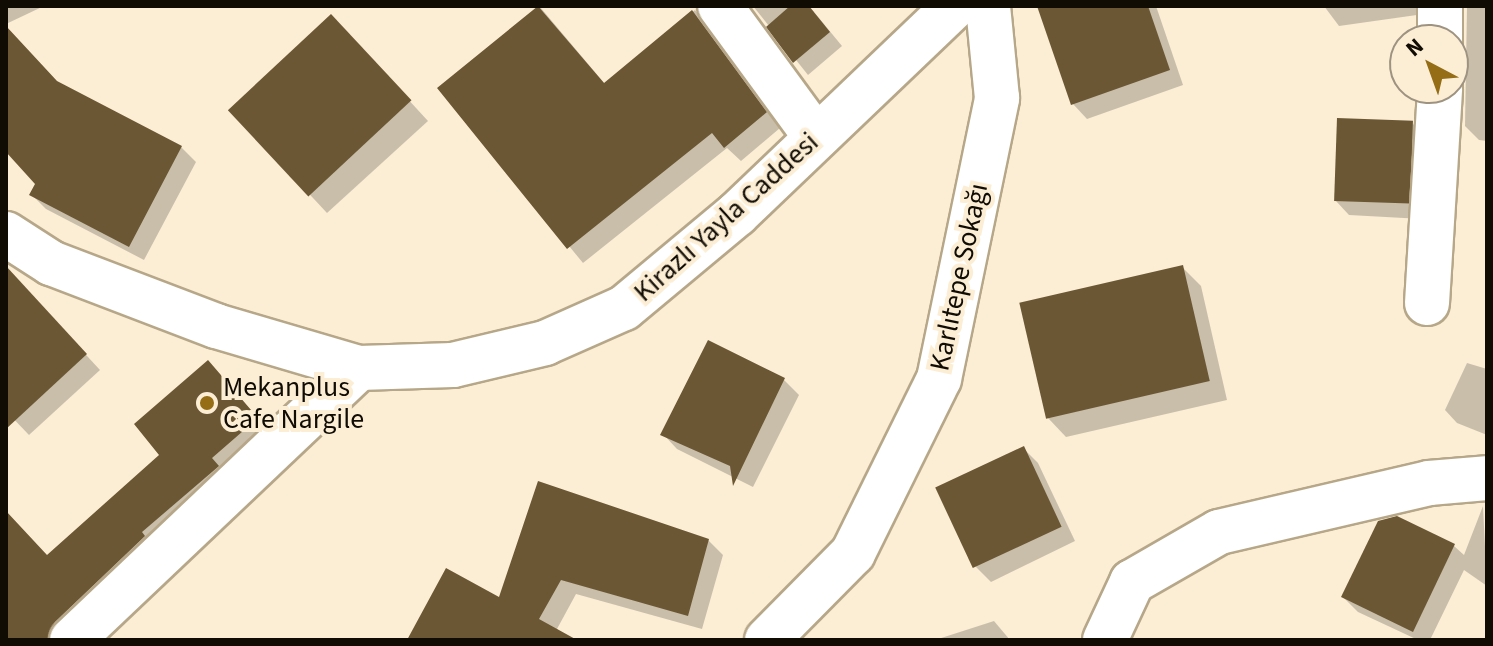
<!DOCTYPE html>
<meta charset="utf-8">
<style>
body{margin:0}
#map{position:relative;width:1493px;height:646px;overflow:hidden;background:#fceed5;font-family:"Source Sans 3",sans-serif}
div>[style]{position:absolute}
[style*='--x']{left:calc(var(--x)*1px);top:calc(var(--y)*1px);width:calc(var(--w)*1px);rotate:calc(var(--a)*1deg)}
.shadow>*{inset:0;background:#0003}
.building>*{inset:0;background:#6b5734;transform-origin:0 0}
.roads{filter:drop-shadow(2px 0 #b7a789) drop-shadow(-2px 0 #b7a789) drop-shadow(0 2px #b7a789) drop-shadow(0 -2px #b7a789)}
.street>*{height:44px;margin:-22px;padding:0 22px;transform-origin:22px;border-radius:22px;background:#fff}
.secondary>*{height:44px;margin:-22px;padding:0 22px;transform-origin:22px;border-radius:22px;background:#fff}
.dots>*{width:22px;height:22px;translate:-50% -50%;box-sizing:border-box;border:4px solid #fceed5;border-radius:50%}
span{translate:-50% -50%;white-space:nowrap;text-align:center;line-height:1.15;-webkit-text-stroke:8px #fceed5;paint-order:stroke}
.street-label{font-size:28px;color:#100b03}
.poi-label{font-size:28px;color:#100b03}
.left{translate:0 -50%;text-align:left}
.frame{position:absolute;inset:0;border:8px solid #100b03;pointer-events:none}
.north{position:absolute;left:1389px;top:24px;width:80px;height:80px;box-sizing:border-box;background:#fceed5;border:2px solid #9e9381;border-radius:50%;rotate:319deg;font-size:22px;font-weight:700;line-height:32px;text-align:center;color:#100b03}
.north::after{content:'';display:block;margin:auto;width:28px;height:36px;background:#946d16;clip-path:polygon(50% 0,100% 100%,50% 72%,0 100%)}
</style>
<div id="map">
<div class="shadow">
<i style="clip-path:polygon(6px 6px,44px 6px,6px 24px)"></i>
<i style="clip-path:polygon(753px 6px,809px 6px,842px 46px,808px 75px)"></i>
<i style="clip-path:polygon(1039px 6px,1156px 6px,1183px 85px,1087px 119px,1073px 104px)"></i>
<i style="clip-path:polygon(1324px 6px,1436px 6px,1431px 13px,1339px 26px)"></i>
<i style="clip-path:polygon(1467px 6px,1487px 6px,1487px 141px,1479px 140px,1465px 126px)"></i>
<i style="clip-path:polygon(540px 7px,605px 84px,695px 10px,780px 128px,741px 161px,727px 148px,583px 263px,440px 89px)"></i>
<i style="clip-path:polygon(6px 28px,58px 83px,181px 147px,196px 162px,144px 260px,46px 209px,32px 195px,38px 184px,6px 149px)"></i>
<i style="clip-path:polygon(349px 35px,428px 121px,327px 213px,230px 109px)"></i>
<i style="clip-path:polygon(1412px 123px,1427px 138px,1422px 219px,1349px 215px,1335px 200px)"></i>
<i style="clip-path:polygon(1182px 267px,1201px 286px,1227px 400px,1066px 437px,1048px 418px)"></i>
<i style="clip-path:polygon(39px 304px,100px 370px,29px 435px,6px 411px,6px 306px)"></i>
<i style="clip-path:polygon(1467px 363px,1487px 369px,1487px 435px,1457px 423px,1445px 410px)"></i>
<i style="clip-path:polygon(224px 379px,273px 436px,70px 640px,6px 640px,6px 549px,48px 557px,161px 455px)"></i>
<i style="clip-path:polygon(784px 380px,799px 395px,753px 487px,677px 449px,663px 434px)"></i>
<i style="clip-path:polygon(1023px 448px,1038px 463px,1075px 541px,991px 582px,976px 567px)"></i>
<i style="clip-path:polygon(539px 484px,708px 540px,723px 555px,702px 629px,576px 594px,551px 640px,409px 640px,500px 600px)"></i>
<i style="clip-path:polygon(1483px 506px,1487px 586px,1464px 570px,1430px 640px,1418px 640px,1358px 612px,1343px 597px,1454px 546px,1464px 555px)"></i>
<i style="clip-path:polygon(994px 621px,1010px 640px,935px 640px)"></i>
</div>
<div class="building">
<i style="clip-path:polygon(538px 6px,604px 83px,692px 10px,767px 112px,724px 148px,712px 133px,567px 249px,437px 88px)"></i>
<i style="clip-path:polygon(790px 6px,809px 6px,830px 32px,793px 63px,766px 27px)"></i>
<i style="clip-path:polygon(1037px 6px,1148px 6px,1170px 70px,1071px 105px)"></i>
<i style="left:331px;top:14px;width:118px;height:141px;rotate:47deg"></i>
<i style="clip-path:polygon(6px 26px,57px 81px,182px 146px,129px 247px,29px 195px,35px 184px,6px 152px)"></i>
<i style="left:1337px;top:118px;width:76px;height:83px;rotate:2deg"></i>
<i style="left:1183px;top:265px;width:119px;height:168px;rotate:77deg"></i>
<i style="clip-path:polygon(6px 266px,87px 354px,6px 429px)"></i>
<i style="clip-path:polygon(708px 340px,785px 378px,733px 486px,730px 466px,660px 435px)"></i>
<i style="clip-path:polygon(208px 360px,258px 418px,212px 458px,219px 466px,142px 532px,145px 536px,55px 622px,48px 640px,6px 640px,6px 511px,47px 555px,159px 455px,134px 424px)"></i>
<i style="left:1024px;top:446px;width:89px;height:98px;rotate:65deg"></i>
<i style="clip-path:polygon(538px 481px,709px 539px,688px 616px,561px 580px,539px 619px,577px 640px,407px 640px,446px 568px,499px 597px)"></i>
<i style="clip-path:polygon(1397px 516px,1455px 544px,1413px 632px,1341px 597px,1378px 521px)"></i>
</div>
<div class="roads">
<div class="street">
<i style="--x:720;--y:6;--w:162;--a:53.8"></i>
<i style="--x:1440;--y:6;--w:34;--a:90"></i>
<i style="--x:1427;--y:303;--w:215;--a:-86.5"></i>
<i style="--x:72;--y:640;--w:395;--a:-43.5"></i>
<i style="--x:767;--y:640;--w:122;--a:-45.3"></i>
<i style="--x:853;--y:553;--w:194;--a:-63.7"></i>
<i style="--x:939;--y:379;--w:287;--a:-78.3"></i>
<i style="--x:997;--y:98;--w:92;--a:-95.6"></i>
<i style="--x:1105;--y:640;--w:64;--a:-65"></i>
<i style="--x:1132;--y:582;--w:100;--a:-29.9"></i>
<i style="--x:1219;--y:532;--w:216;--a:-13.1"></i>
<i style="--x:1429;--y:483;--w:58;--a:-4.9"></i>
</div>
<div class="secondary">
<i style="--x:6;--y:234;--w:54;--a:32.8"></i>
<i style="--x:51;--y:263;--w:177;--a:20.9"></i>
<i style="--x:216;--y:326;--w:149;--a:16.4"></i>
<i style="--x:359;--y:368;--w:94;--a:-1.8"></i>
<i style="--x:453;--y:365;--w:95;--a:-13.4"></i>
<i style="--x:545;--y:343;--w:86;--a:-23.9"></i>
<i style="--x:624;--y:308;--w:147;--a:-39.8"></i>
<i style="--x:737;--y:214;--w:301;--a:-43.7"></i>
</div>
</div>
<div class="dots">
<i style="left:207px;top:403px;background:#946d16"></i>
</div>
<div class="street-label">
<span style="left:726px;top:217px;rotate:-42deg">Kirazlı Yayla Caddesi</span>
<span style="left:959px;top:277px;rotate:-78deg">Karlıtepe Sokağı</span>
</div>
<div class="poi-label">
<span class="left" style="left:223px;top:403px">Mekanplus<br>Cafe Nargile</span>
</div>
<div class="frame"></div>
<div class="north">N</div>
</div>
